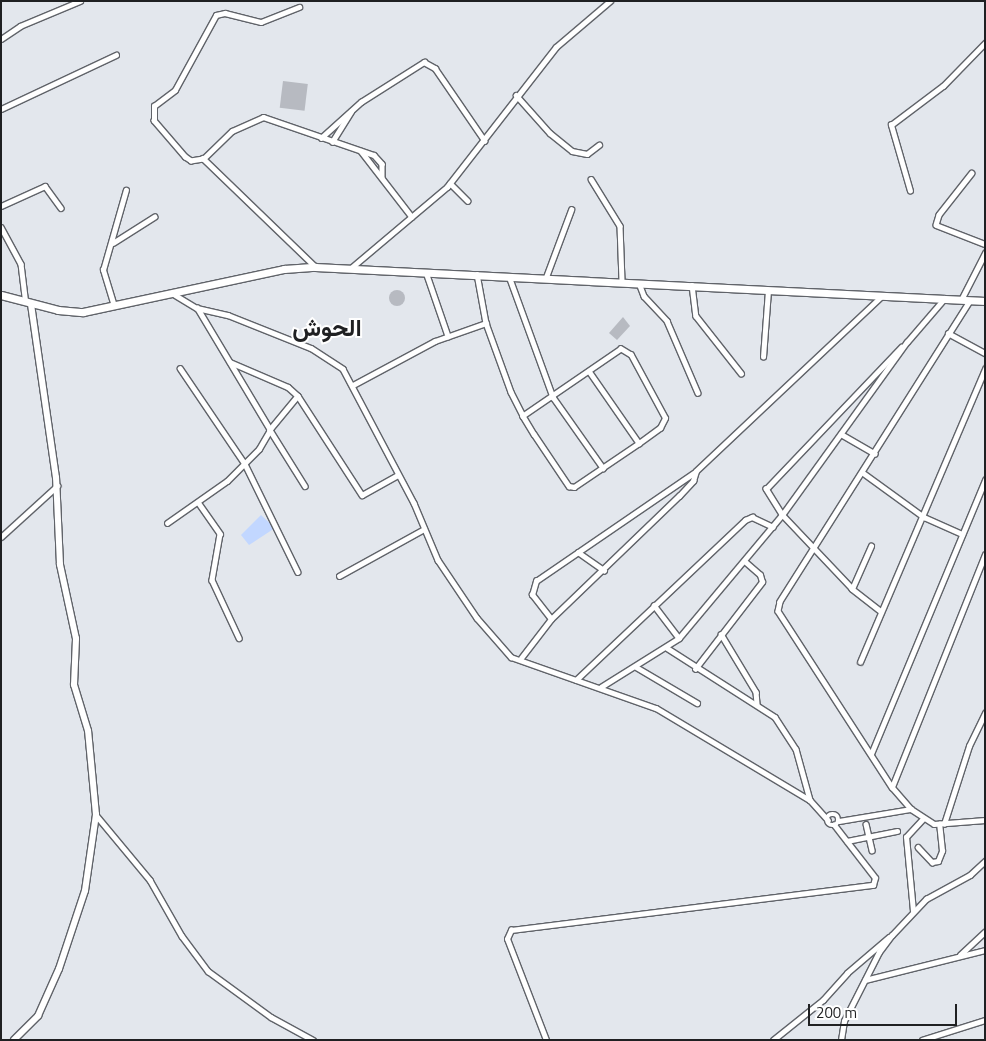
<!DOCTYPE html>
<meta charset="utf-8">
<style>
body{margin:0}
#map{position:relative;width:986px;height:1041px;overflow:hidden;background:#e3e7ed;font-family:"Titillium Web",Vazirmatn,sans-serif}
div>[style]{position:absolute}
[style*='--x']{left:calc(var(--x)*1px);top:calc(var(--y)*1px);width:calc(var(--w)*1px);rotate:calc(var(--a)*1deg)}
.green>*{inset:0;background:#c2d7ff}
.building>*{inset:0;background:#b7bac1;transform-origin:0 0}
.round{border-radius:50%}
.roads{filter:drop-shadow(1px 0 #606369) drop-shadow(-1px 0 #606369) drop-shadow(0 1px #606369) drop-shadow(0 -1px #606369)}
.minor>*{height:4.5px;margin:-2.25px;padding:0 2.25px;transform-origin:2.25px;border-radius:2.25px;background:#fff}
.minor>.ring{margin:-2.25px;padding:0;box-sizing:content-box;background:none;border:4.5px solid #fff;border-radius:50%}
.tertiary>*{height:5.5px;margin:-2.75px;padding:0 2.75px;transform-origin:2.75px;border-radius:2.75px;background:#fff}
.primary>*{height:7px;margin:-3.5px;padding:0 3.5px;transform-origin:3.5px;border-radius:3.5px;background:#fff}
span{translate:-50% -50%;white-space:nowrap;text-align:center;line-height:1.15;-webkit-text-stroke:4px #fff;paint-order:stroke}
.district-label{font-size:24px;color:#1f2022;font-weight:700}
.frame{position:absolute;inset:0;border:2px solid #1f2022;pointer-events:none}
.scale{position:absolute;left:808px;top:1004px;width:149px;height:22px;box-sizing:border-box;border:2px solid #1f2022;border-top:0;padding-left:6px;font-size:15px;line-height:18px;white-space:nowrap;color:#1f2022;-webkit-text-stroke:4px #fff;paint-order:stroke}
</style>
<div id="map">
<div class="green">
<i style="clip-path:polygon(261px 515px,275px 528px,249px 545px,241px 535px)"></i>
</div>
<div class="building">
<i style="left:283px;top:81px;width:25px;height:27px;rotate:7deg"></i>
<i class="round" style="left:389px;top:290px;width:16px;height:16px"></i>
<i style="clip-path:polygon(623px 317px,630px 326px,617px 340px,609px 333px)"></i>
</div>
<div class="roads">
<div class="minor">
<i style="--x:1;--y:39;--w:23;--a:-34"></i>
<i style="--x:20;--y:26;--w:65;--a:-22.6"></i>
<i style="--x:516;--y:95;--w:51;--a:48.2"></i>
<i style="--x:550;--y:133;--w:28;--a:39"></i>
<i style="--x:572;--y:151;--w:15;--a:11"></i>
<i style="--x:587;--y:154;--w:15;--a:-37"></i>
<i style="--x:1;--y:109;--w:127;--a:-25.2"></i>
<i style="--x:321;--y:138;--w:54;--a:-42"></i>
<i style="--x:361;--y:102;--w:75;--a:-32.4"></i>
<i style="--x:424;--y:62;--w:13;--a:29"></i>
<i style="--x:435;--y:68;--w:88;--a:55.6"></i>
<i style="--x:332;--y:142;--w:36;--a:-58"></i>
<i style="--x:361;--y:151;--w:83;--a:52.3"></i>
<i style="--x:203;--y:159;--w:12;--a:171"></i>
<i style="--x:191;--y:161;--w:7;--a:-146"></i>
<i style="--x:185;--y:157;--w:48;--a:-130.7"></i>
<i style="--x:154;--y:121;--w:15;--a:-90"></i>
<i style="--x:154;--y:106;--w:26;--a:-37"></i>
<i style="--x:175;--y:90;--w:85;--a:-61.3"></i>
<i style="--x:216;--y:15;--w:9;--a:-13"></i>
<i style="--x:225;--y:13;--w:37;--a:14"></i>
<i style="--x:261;--y:22;--w:41;--a:-21.5"></i>
<i style="--x:972;--y:173;--w:53;--a:128.2"></i>
<i style="--x:939;--y:215;--w:10;--a:107"></i>
<i style="--x:936;--y:225;--w:53;--a:21.2"></i>
<i style="--x:591;--y:179;--w:55;--a:58.3"></i>
<i style="--x:620;--y:226;--w:55;--a:87.9"></i>
<i style="--x:450;--y:183;--w:25;--a:45"></i>
<i style="--x:910;--y:191;--w:69;--a:-106.1"></i>
<i style="--x:891;--y:125;--w:65;--a:-36.9"></i>
<i style="--x:943;--y:86;--w:60;--a:-45.7"></i>
<i style="--x:1;--y:206;--w:48;--a:-24.4"></i>
<i style="--x:45;--y:186;--w:27;--a:54"></i>
<i style="--x:1;--y:227;--w:42;--a:61.6"></i>
<i style="--x:21;--y:264;--w:38;--a:83"></i>
<i style="--x:113;--y:243;--w:49;--a:-32.4"></i>
<i style="--x:315;--y:267;--w:156;--a:-136"></i>
<i style="--x:203;--y:159;--w:40;--a:-44"></i>
<i style="--x:232;--y:131;--w:34;--a:-24"></i>
<i style="--x:263;--y:117;--w:117;--a:18.9"></i>
<i style="--x:374;--y:155;--w:12;--a:48"></i>
<i style="--x:382;--y:164;--w:13;--a:90"></i>
<i style="--x:351;--y:268;--w:126;--a:-40.2"></i>
<i style="--x:447;--y:187;--w:177;--a:-52.1"></i>
<i style="--x:556;--y:47;--w:71;--a:-40.4"></i>
<i style="--x:426;--y:272;--w:68;--a:71"></i>
<i style="--x:477;--y:274;--w:50;--a:79.6"></i>
<i style="--x:486;--y:323;--w:73;--a:70.1"></i>
<i style="--x:511;--y:392;--w:27;--a:63"></i>
<i style="--x:523;--y:416;--w:21;--a:59"></i>
<i style="--x:534;--y:434;--w:63;--a:56.1"></i>
<i style="--x:569;--y:486;--w:5;--a:11"></i>
<i style="--x:574;--y:487;--w:78;--a:-34.1"></i>
<i style="--x:639;--y:443;--w:26;--a:-36"></i>
<i style="--x:660;--y:428;--w:11;--a:-63"></i>
<i style="--x:665;--y:418;--w:72;--a:-118.4"></i>
<i style="--x:631;--y:355;--w:12;--a:-149"></i>
<i style="--x:621;--y:349;--w:119;--a:145.6"></i>
<i style="--x:509;--y:276;--w:129;--a:70"></i>
<i style="--x:553;--y:397;--w:87;--a:54.8"></i>
<i style="--x:546;--y:277;--w:72;--a:-69.5"></i>
<i style="--x:639;--y:283;--w:14;--a:69"></i>
<i style="--x:644;--y:296;--w:34;--a:47"></i>
<i style="--x:667;--y:321;--w:78;--a:66.7"></i>
<i style="--x:692;--y:285;--w:31;--a:83"></i>
<i style="--x:696;--y:316;--w:73;--a:51.7"></i>
<i style="--x:175;--y:295;--w:26;--a:31"></i>
<i style="--x:197;--y:308;--w:32;--a:13"></i>
<i style="--x:228;--y:315;--w:89;--a:21.7"></i>
<i style="--x:311;--y:348;--w:38;--a:33"></i>
<i style="--x:343;--y:369;--w:152;--a:62.1"></i>
<i style="--x:414;--y:503;--w:62;--a:67.2"></i>
<i style="--x:438;--y:560;--w:70;--a:56.1"></i>
<i style="--x:477;--y:618;--w:52;--a:48.9"></i>
<i style="--x:511;--y:657;--w:154;--a:19.4"></i>
<i style="--x:656;--y:708;--w:179;--a:30.9"></i>
<i style="--x:810;--y:800;--w:27;--a:48"></i>
<i style="--x:961;--y:300;--w:53;--a:-62.9"></i>
<i style="--x:970;--y:301;--w:356;--a:122.3"></i>
<i style="--x:780;--y:602;--w:9;--a:103"></i>
<i style="--x:778;--y:611;--w:210;--a:57.1"></i>
<i style="--x:892;--y:787;--w:29;--a:49"></i>
<i style="--x:911;--y:809;--w:27;--a:33"></i>
<i style="--x:934;--y:824;--w:51;--a:-4.5"></i>
<i style="--x:114;--y:306;--w:38;--a:-107"></i>
<i style="--x:103;--y:270;--w:83;--a:-74"></i>
<i style="--x:948;--y:333;--w:42;--a:28.4"></i>
<i style="--x:763;--y:357;--w:67;--a:-85.7"></i>
<i style="--x:230;--y:362;--w:63;--a:23.3"></i>
<i style="--x:288;--y:387;--w:13;--a:42"></i>
<i style="--x:298;--y:396;--w:118;--a:57.1"></i>
<i style="--x:362;--y:495;--w:41;--a:-29.1"></i>
<i style="--x:180;--y:368;--w:116;--a:55.9"></i>
<i style="--x:245;--y:464;--w:120;--a:63.9"></i>
<i style="--x:589;--y:371;--w:88;--a:55.2"></i>
<i style="--x:353;--y:385;--w:93;--a:-28.2"></i>
<i style="--x:435;--y:341;--w:54;--a:-19.4"></i>
<i style="--x:298;--y:396;--w:44;--a:129.5"></i>
<i style="--x:270;--y:430;--w:66;--a:58"></i>
<i style="--x:841;--y:434;--w:39;--a:30"></i>
<i style="--x:862;--y:472;--w:77;--a:36"></i>
<i style="--x:924;--y:517;--w:42;--a:24.1"></i>
<i style="--x:198;--y:502;--w:39;--a:55"></i>
<i style="--x:220;--y:534;--w:47;--a:99.9"></i>
<i style="--x:212;--y:580;--w:64;--a:65"></i>
<i style="--x:167;--y:523;--w:73;--a:-35"></i>
<i style="--x:227;--y:481;--w:45;--a:-45"></i>
<i style="--x:259;--y:449;--w:22;--a:-60"></i>
<i style="--x:270;--y:430;--w:142;--a:-120.9"></i>
<i style="--x:1;--y:537;--w:76;--a:-42.3"></i>
<i style="--x:578;--y:552;--w:32;--a:35"></i>
<i style="--x:339;--y:576;--w:97;--a:-28.9"></i>
<i style="--x:852;--y:589;--w:47;--a:-66.2"></i>
<i style="--x:654;--y:605;--w:41;--a:52.9"></i>
<i style="--x:881;--y:612;--w:37;--a:-142"></i>
<i style="--x:852;--y:589;--w:102;--a:-133.4"></i>
<i style="--x:782;--y:515;--w:31;--a:-122"></i>
<i style="--x:766;--y:489;--w:196;--a:-46.4"></i>
<i style="--x:551;--y:619;--w:31;--a:-128"></i>
<i style="--x:532;--y:595;--w:15;--a:-74"></i>
<i style="--x:536;--y:581;--w:193;--a:-34.4"></i>
<i style="--x:721;--y:634;--w:68;--a:58.9"></i>
<i style="--x:756;--y:692;--w:12;--a:85"></i>
<i style="--x:667;--y:648;--w:128;--a:32.6"></i>
<i style="--x:775;--y:717;--w:38;--a:57"></i>
<i style="--x:796;--y:749;--w:53;--a:74.6"></i>
<i style="--x:521;--y:658;--w:49;--a:-52.4"></i>
<i style="--x:551;--y:619;--w:178;--a:-43.9"></i>
<i style="--x:679;--y:496;--w:21;--a:-47"></i>
<i style="--x:693;--y:481;--w:10;--a:-73"></i>
<i style="--x:696;--y:471;--w:255;--a:-43.3"></i>
<i style="--x:860;--y:662;--w:319;--a:-66.9"></i>
<i style="--x:636;--y:667;--w:71;--a:30.5"></i>
<i style="--x:695;--y:669;--w:110;--a:-52.4"></i>
<i style="--x:762;--y:582;--w:7;--a:-106"></i>
<i style="--x:760;--y:575;--w:20;--a:-139"></i>
<i style="--x:576;--y:680;--w:233;--a:-43.4"></i>
<i style="--x:745;--y:520;--w:8;--a:-23"></i>
<i style="--x:752;--y:517;--w:23;--a:25"></i>
<i style="--x:601;--y:687;--w:92;--a:-32.1"></i>
<i style="--x:679;--y:638;--w:160;--a:-50.1"></i>
<i style="--x:782;--y:515;--w:213;--a:-54.2"></i>
<i style="--x:907;--y:342;--w:57;--a:-49.3"></i>
<i style="--x:871;--y:754;--w:297;--a:-67.4"></i>
<i style="--x:892;--y:787;--w:250;--a:-68.2"></i>
<i class="ring" style="left:827.5px;top:814.5px;width:6.5px;height:6.5px"></i>
<i style="--x:96;--y:815;--w:85;--a:50.3"></i>
<i style="--x:150;--y:880;--w:64;--a:60.3"></i>
<i style="--x:182;--y:936;--w:44;--a:53.4"></i>
<i style="--x:208;--y:971;--w:78;--a:36.1"></i>
<i style="--x:271;--y:1017;--w:48;--a:28.7"></i>
<i style="--x:839;--y:821;--w:73;--a:-9.5"></i>
<i style="--x:866;--y:824;--w:27;--a:77"></i>
<i style="--x:944;--y:824;--w:82;--a:-72.2"></i>
<i style="--x:969;--y:746;--w:37;--a:-64"></i>
<i style="--x:847;--y:841;--w:51;--a:-11.3"></i>
<i style="--x:918;--y:847;--w:21;--a:47"></i>
<i style="--x:932;--y:862;--w:6;--a:-9"></i>
<i style="--x:938;--y:861;--w:11;--a:-68"></i>
<i style="--x:942;--y:851;--w:27;--a:-96"></i>
<i style="--x:913;--y:911;--w:74;--a:-95.4"></i>
<i style="--x:906;--y:837;--w:25;--a:-47"></i>
<i style="--x:960;--y:955;--w:34;--a:-43"></i>
<i style="--x:865;--y:980;--w:124;--a:-14"></i>
<i style="--x:546;--y:1040;--w:108;--a:-111.1"></i>
<i style="--x:507;--y:939;--w:10;--a:-66"></i>
<i style="--x:511;--y:930;--w:365;--a:-7.1"></i>
<i style="--x:873;--y:885;--w:7;--a:-74"></i>
<i style="--x:875;--y:878;--w:67;--a:-127.7"></i>
<i style="--x:773;--y:1040;--w:64;--a:-38.7"></i>
<i style="--x:823;--y:1000;--w:36;--a:-48"></i>
<i style="--x:847;--y:973;--w:55;--a:-40.6"></i>
<i style="--x:841;--y:1040;--w:19;--a:-81"></i>
<i style="--x:844;--y:1021;--w:77;--a:-63.1"></i>
<i style="--x:879;--y:952;--w:21;--a:-53"></i>
<i style="--x:892;--y:935;--w:50;--a:-46.6"></i>
<i style="--x:926;--y:899;--w:50;--a:-28.6"></i>
<i style="--x:970;--y:875;--w:21;--a:-43"></i>
<i style="--x:922;--y:1040;--w:66;--a:-17.6"></i>
</div>
<div class="tertiary">
<i style="--x:14;--y:1040;--w:34;--a:-45"></i>
<i style="--x:38;--y:1016;--w:51;--a:-65.9"></i>
<i style="--x:59;--y:969;--w:82;--a:-71.6"></i>
<i style="--x:85;--y:891;--w:77;--a:-81.8"></i>
<i style="--x:96;--y:815;--w:84;--a:-95.4"></i>
<i style="--x:88;--y:731;--w:48;--a:-106.9"></i>
<i style="--x:74;--y:685;--w:46;--a:-87.5"></i>
<i style="--x:76;--y:639;--w:76;--a:-102.2"></i>
<i style="--x:60;--y:565;--w:87;--a:-92.6"></i>
<i style="--x:56;--y:478;--w:176;--a:-98.2"></i>
</div>
<div class="primary">
<i style="--x:1;--y:295;--w:59;--a:14.7"></i>
<i style="--x:58;--y:310;--w:25;--a:5"></i>
<i style="--x:83;--y:312;--w:206;--a:-12.1"></i>
<i style="--x:284;--y:269;--w:31;--a:-4"></i>
<i style="--x:315;--y:267;--w:671;--a:2.91"></i>
</div>
</div>
<div class="district-label">
<span style="left:327px;top:328px">الحوش</span>
</div>
<div class="frame"></div>
<div class="scale">200 m</div>
</div>
